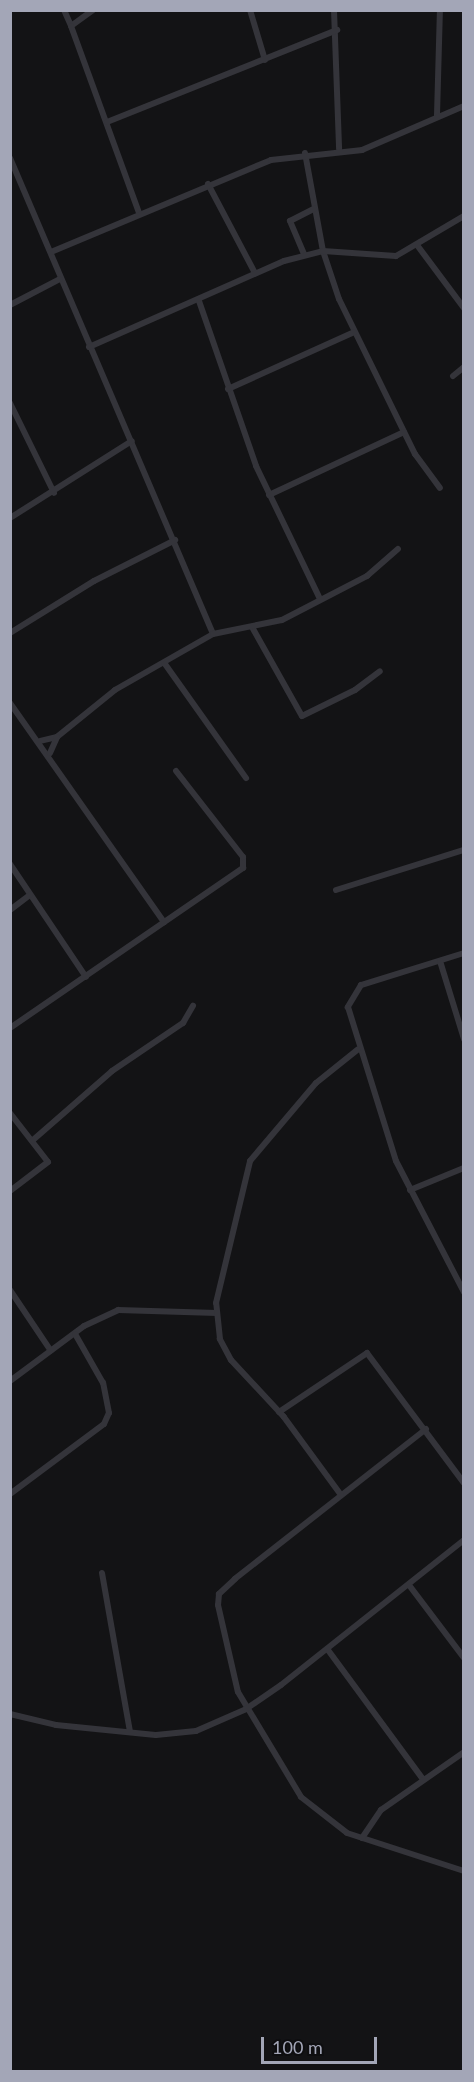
<!DOCTYPE html>
<style>
body{margin:0}
#map{position:relative;width:474px;height:2082px;overflow:hidden;background:#131315;font-family:Lato,sans-serif}
div>[style]{position:absolute}
[style*='--x']{left:calc(var(--x)*1px);top:calc(var(--y)*1px);width:calc(var(--w)*1px);rotate:calc(var(--a)*1deg)}
.minor>*{height:6px;margin:-3px;padding:0 3px;transform-origin:3px;border-radius:3px;background:#34343a}
span{translate:-50% -50%;white-space:nowrap;text-align:center;line-height:1.15;-webkit-text-stroke:4.5px #0e0e10;paint-order:stroke}
.frame{position:absolute;inset:0;border:12px solid #a3a6b7;pointer-events:none}
.scale{position:absolute;left:261px;top:2037px;width:116px;height:27px;box-sizing:border-box;border:3px solid #a3a6b7;border-top:0;padding-left:8px;font-size:18px;line-height:21px;white-space:nowrap;color:#a3a6b7;-webkit-text-stroke:4px #0e0e10;paint-order:stroke}
</style>
<div id="map">
<div class="minor">
<i style="--x:64;--y:10;--w:17;--a:66"></i>
<i style="--x:93;--y:10;--w:27;--a:144"></i>
<i style="--x:71;--y:26;--w:199;--a:70"></i>
<i style="--x:250;--y:10;--w:52;--a:73.3"></i>
<i style="--x:334;--y:10;--w:139;--a:87.9"></i>
<i style="--x:437;--y:115;--w:105;--a:-88.4"></i>
<i style="--x:107;--y:122;--w:248;--a:-21.8"></i>
<i style="--x:305;--y:153;--w:100;--a:79.6"></i>
<i style="--x:323;--y:251;--w:51;--a:71.6"></i>
<i style="--x:339;--y:299;--w:173;--a:63.9"></i>
<i style="--x:415;--y:454;--w:42;--a:53.7"></i>
<i style="--x:10;--y:158;--w:517;--a:66.9"></i>
<i style="--x:213;--y:634;--w:113;--a:150.3"></i>
<i style="--x:115;--y:690;--w:75;--a:141"></i>
<i style="--x:57;--y:737;--w:17;--a:167"></i>
<i style="--x:208;--y:184;--w:101;--a:62.2"></i>
<i style="--x:417;--y:245;--w:79;--a:53.3"></i>
<i style="--x:51;--y:252;--w:238;--a:-22.7"></i>
<i style="--x:271;--y:160;--w:92;--a:-6.3"></i>
<i style="--x:362;--y:150;--w:111;--a:-23.3"></i>
<i style="--x:304;--y:254;--w:36;--a:-113"></i>
<i style="--x:290;--y:221;--w:27;--a:-27"></i>
<i style="--x:199;--y:301;--w:175;--a:70.9"></i>
<i style="--x:256;--y:466;--w:148;--a:64.3"></i>
<i style="--x:10;--y:305;--w:56;--a:-27.5"></i>
<i style="--x:89;--y:347;--w:213;--a:-23.8"></i>
<i style="--x:284;--y:261;--w:40;--a:-14.4"></i>
<i style="--x:323;--y:251;--w:73;--a:3.9"></i>
<i style="--x:396;--y:256;--w:79;--a:-30.5"></i>
<i style="--x:453;--y:376;--w:14;--a:-39"></i>
<i style="--x:228;--y:389;--w:138;--a:-24.3"></i>
<i style="--x:10;--y:403;--w:100;--a:63.9"></i>
<i style="--x:269;--y:495;--w:149;--a:-25"></i>
<i style="--x:10;--y:518;--w:144;--a:-32.3"></i>
<i style="--x:252;--y:627;--w:102;--a:60.7"></i>
<i style="--x:302;--y:716;--w:59;--a:-26.1"></i>
<i style="--x:355;--y:690;--w:31;--a:-37"></i>
<i style="--x:10;--y:633;--w:99;--a:-31.8"></i>
<i style="--x:94;--y:581;--w:91;--a:-26.8"></i>
<i style="--x:213;--y:634;--w:70;--a:-11.5"></i>
<i style="--x:282;--y:620;--w:96;--a:-27.4"></i>
<i style="--x:367;--y:576;--w:41;--a:-41.1"></i>
<i style="--x:165;--y:664;--w:140;--a:54.6"></i>
<i style="--x:10;--y:703;--w:268;--a:54.9"></i>
<i style="--x:50;--y:753;--w:17;--a:-66"></i>
<i style="--x:10;--y:864;--w:136;--a:56.1"></i>
<i style="--x:336;--y:890;--w:134;--a:-17.4"></i>
<i style="--x:10;--y:910;--w:25;--a:-37"></i>
<i style="--x:464;--y:953;--w:108;--a:162.7"></i>
<i style="--x:361;--y:985;--w:26;--a:121"></i>
<i style="--x:348;--y:1007;--w:161;--a:72.7"></i>
<i style="--x:396;--y:1161;--w:148;--a:62.6"></i>
<i style="--x:440;--y:961;--w:82;--a:72.9"></i>
<i style="--x:10;--y:1028;--w:283;--a:-34.5"></i>
<i style="--x:243;--y:868;--w:11;--a:-90"></i>
<i style="--x:243;--y:857;--w:109;--a:-127.9"></i>
<i style="--x:10;--y:1113;--w:62;--a:52.2"></i>
<i style="--x:48;--y:1162;--w:48;--a:142.7"></i>
<i style="--x:33;--y:1140;--w:105;--a:-41.1"></i>
<i style="--x:112;--y:1071;--w:86;--a:-34.1"></i>
<i style="--x:183;--y:1023;--w:20;--a:-60"></i>
<i style="--x:410;--y:1190;--w:58;--a:-22.2"></i>
<i style="--x:10;--y:1290;--w:73;--a:56.1"></i>
<i style="--x:10;--y:1381;--w:92;--a:-36.6"></i>
<i style="--x:84;--y:1326;--w:38;--a:-25"></i>
<i style="--x:118;--y:1310;--w:99;--a:1.7"></i>
<i style="--x:279;--y:1412;--w:106;--a:-33.8"></i>
<i style="--x:367;--y:1353;--w:162;--a:53.3"></i>
<i style="--x:426;--y:1429;--w:243;--a:141.9"></i>
<i style="--x:235;--y:1579;--w:22;--a:137"></i>
<i style="--x:219;--y:1594;--w:11;--a:95"></i>
<i style="--x:218;--y:1605;--w:89;--a:77.1"></i>
<i style="--x:238;--y:1692;--w:122;--a:59"></i>
<i style="--x:301;--y:1797;--w:58;--a:38"></i>
<i style="--x:347;--y:1833;--w:123;--a:18"></i>
<i style="--x:10;--y:1494;--w:117;--a:-36.7"></i>
<i style="--x:104;--y:1424;--w:12;--a:-66"></i>
<i style="--x:109;--y:1413;--w:31;--a:-101"></i>
<i style="--x:103;--y:1383;--w:56;--a:-119.7"></i>
<i style="--x:341;--y:1495;--w:97;--a:-126.2"></i>
<i style="--x:284;--y:1417;--w:78;--a:-132.9"></i>
<i style="--x:231;--y:1360;--w:24;--a:-118"></i>
<i style="--x:220;--y:1339;--w:36;--a:-96"></i>
<i style="--x:216;--y:1303;--w:146;--a:-76.5"></i>
<i style="--x:250;--y:1161;--w:102;--a:-49.8"></i>
<i style="--x:316;--y:1083;--w:53;--a:-38.8"></i>
<i style="--x:102;--y:1573;--w:160;--a:80"></i>
<i style="--x:409;--y:1585;--w:91;--a:53"></i>
<i style="--x:328;--y:1650;--w:159;--a:53.7"></i>
<i style="--x:10;--y:1714;--w:47;--a:13.4"></i>
<i style="--x:56;--y:1725;--w:100;--a:5.7"></i>
<i style="--x:156;--y:1735;--w:40;--a:-5.7"></i>
<i style="--x:196;--y:1731;--w:55;--a:-23.7"></i>
<i style="--x:246;--y:1709;--w:42;--a:-34.4"></i>
<i style="--x:281;--y:1685;--w:233;--a:-38.4"></i>
<i style="--x:362;--y:1838;--w:34;--a:-56"></i>
<i style="--x:381;--y:1810;--w:101;--a:-34.9"></i>
</div>
<div class="frame"></div>
<div class="scale">100 m</div>
</div>
